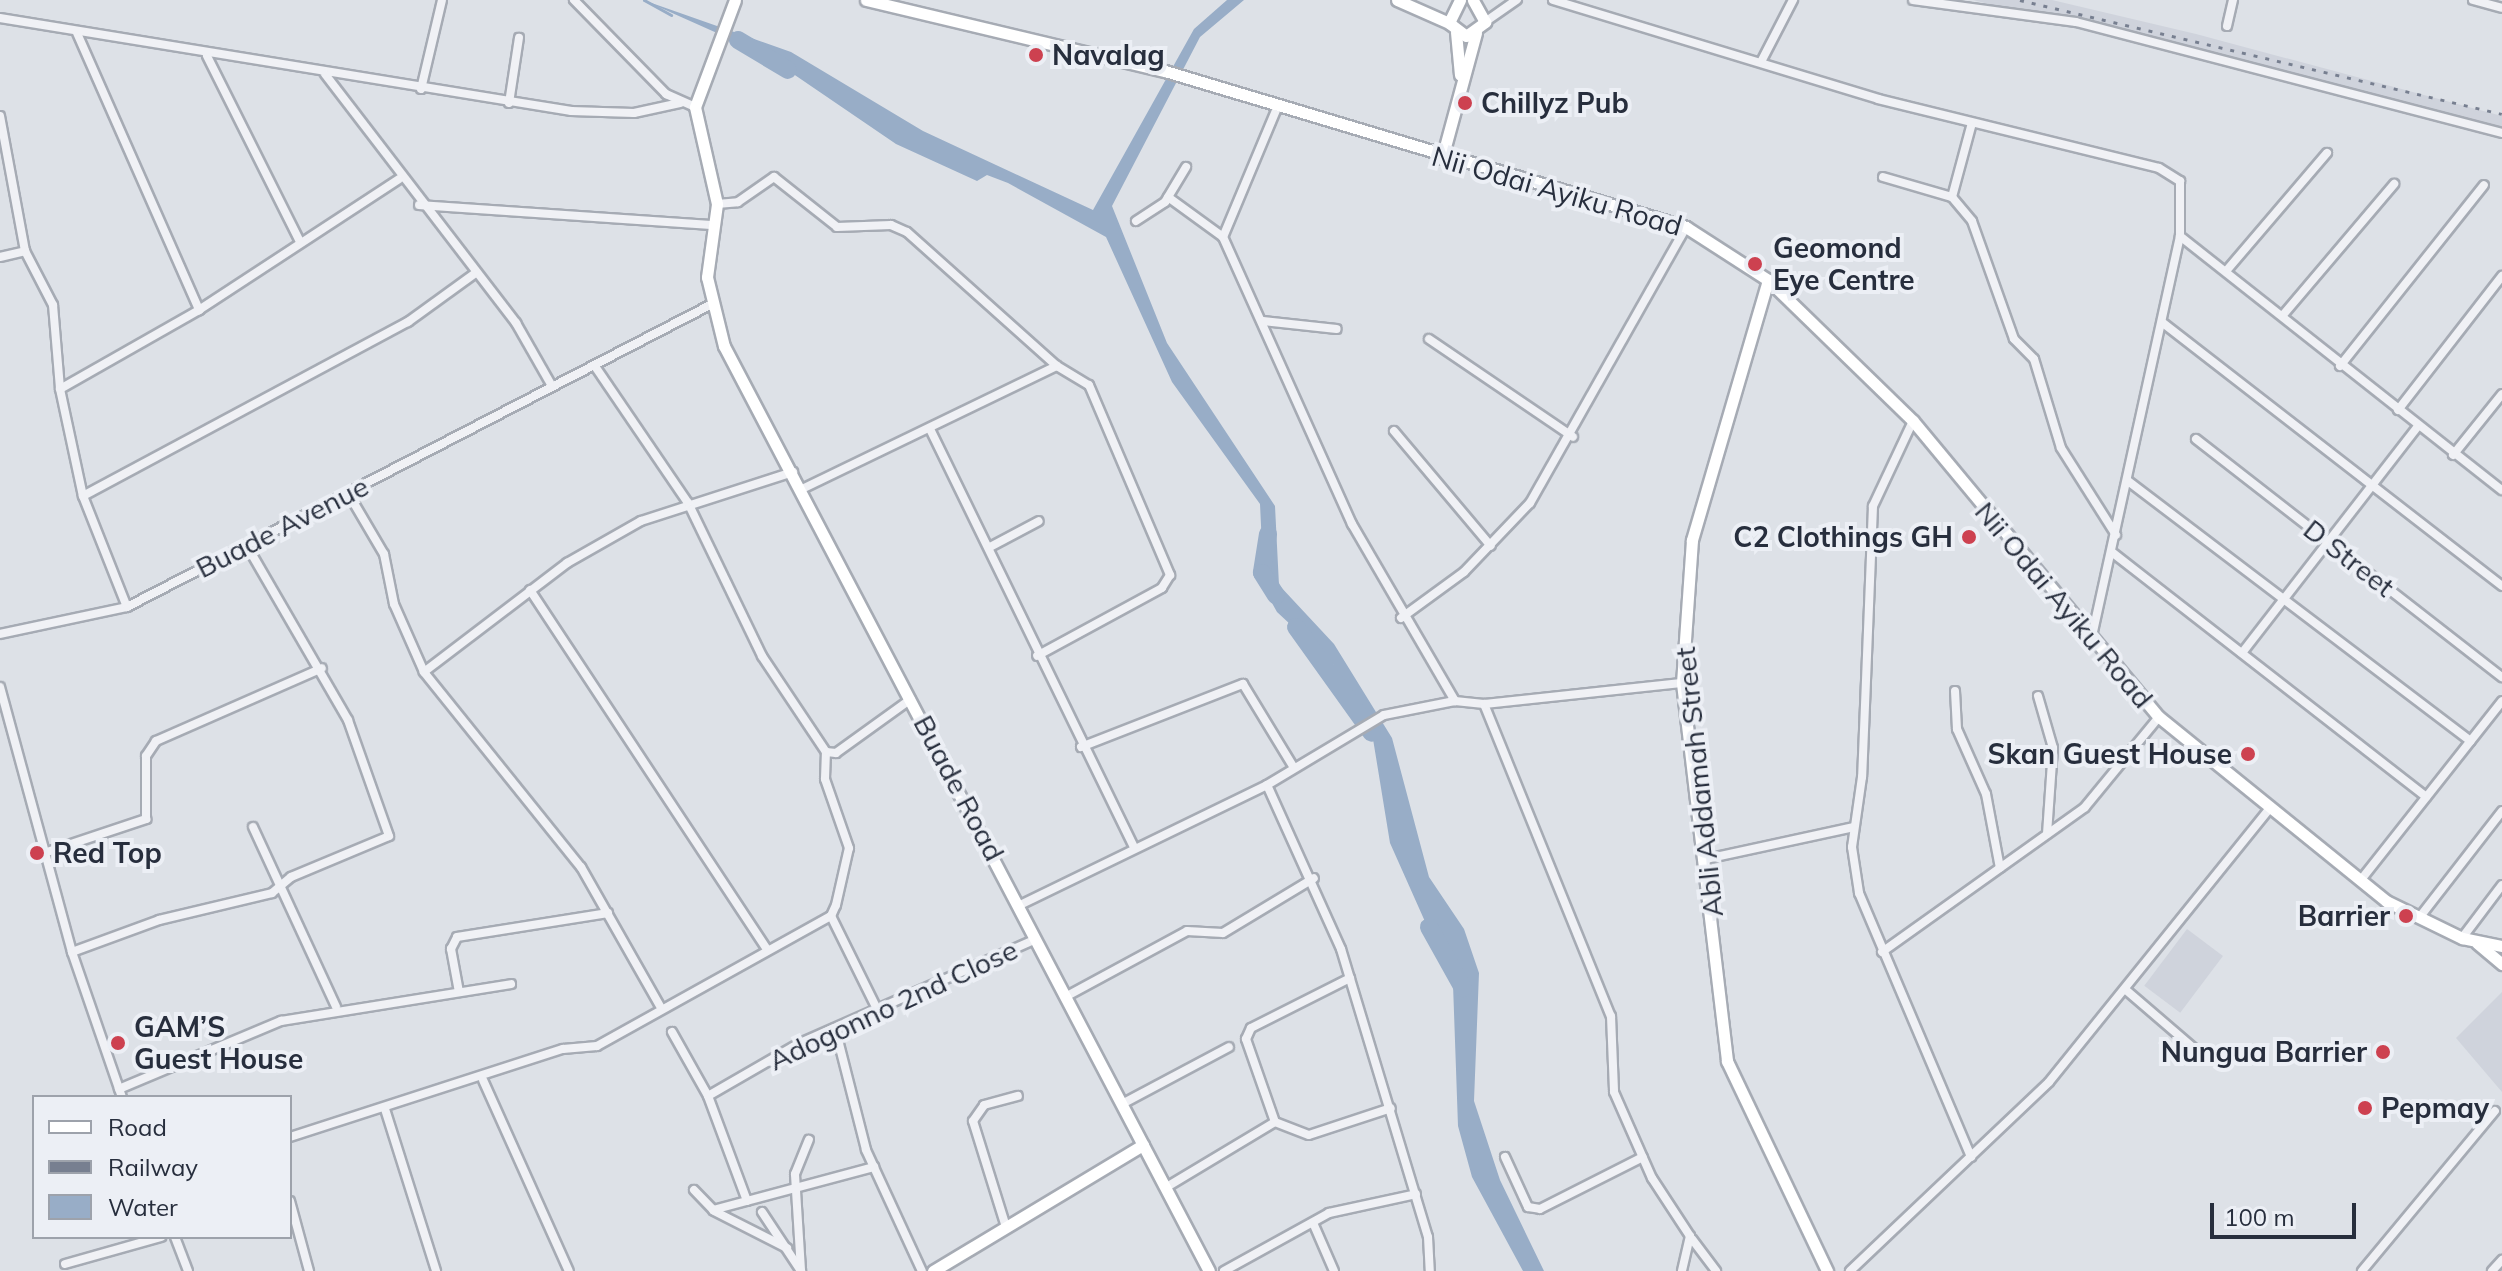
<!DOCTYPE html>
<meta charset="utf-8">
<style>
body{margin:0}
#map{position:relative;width:2502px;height:1271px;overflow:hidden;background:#dde1e7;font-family:Mulish,sans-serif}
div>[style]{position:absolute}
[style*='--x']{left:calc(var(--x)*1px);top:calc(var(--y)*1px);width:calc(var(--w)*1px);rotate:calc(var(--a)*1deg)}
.built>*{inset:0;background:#cfd3dc;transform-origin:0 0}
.water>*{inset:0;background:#98adc7}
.stream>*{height:3px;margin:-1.5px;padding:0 1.5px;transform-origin:1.5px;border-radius:1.5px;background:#98adc7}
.river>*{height:18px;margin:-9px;padding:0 9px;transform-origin:9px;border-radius:9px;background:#98adc7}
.roads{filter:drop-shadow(2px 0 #a6abb4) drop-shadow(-2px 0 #a6abb4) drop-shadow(0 2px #a6abb4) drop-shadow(0 -2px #a6abb4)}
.street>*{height:8px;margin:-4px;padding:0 4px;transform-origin:4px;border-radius:4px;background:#f0f1f5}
.secondary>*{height:11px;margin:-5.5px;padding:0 5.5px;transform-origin:5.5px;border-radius:5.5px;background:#fff}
.rail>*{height:3px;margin-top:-1.5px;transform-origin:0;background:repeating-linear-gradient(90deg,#777f90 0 4px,transparent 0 12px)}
.dots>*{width:22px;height:22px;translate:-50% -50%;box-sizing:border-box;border:4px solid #eceff5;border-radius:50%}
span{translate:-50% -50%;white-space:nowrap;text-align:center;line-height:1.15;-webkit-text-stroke:8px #eceff5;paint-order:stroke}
.poi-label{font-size:28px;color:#272e3d;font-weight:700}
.left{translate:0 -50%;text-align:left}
.right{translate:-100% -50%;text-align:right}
.street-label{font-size:28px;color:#272e3d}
.legend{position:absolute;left:32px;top:1095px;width:260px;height:144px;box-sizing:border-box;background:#eceff5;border:2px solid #9da2ab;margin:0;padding:10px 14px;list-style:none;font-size:24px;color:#272e3d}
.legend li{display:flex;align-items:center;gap:16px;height:40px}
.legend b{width:40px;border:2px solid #9da2ab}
.scale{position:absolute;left:2210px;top:1203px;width:146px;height:36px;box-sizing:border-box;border:4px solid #272e3d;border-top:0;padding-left:10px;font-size:24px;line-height:28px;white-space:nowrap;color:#272e3d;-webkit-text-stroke:6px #eceff5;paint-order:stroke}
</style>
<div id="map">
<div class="built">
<i style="clip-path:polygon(1973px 0,2052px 0,2196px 34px,2502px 116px,2502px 135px)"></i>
<i style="left:2187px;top:929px;width:45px;height:71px;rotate:37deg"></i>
<i style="clip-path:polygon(2502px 992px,2502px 1092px,2456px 1038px)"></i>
</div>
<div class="water">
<i style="clip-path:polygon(643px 0,791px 52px,923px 131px,1093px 210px,1194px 29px,1227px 0,1244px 0,1200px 37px,1112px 206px,1167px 343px,1275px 506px,1279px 585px,1334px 644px,1392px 738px,1429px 877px,1464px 929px,1479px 973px,1474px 1101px,1500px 1180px,1544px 1271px,1523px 1271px,1472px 1177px,1458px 1126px,1452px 956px,1431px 935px,1390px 843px,1373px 739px,1333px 664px,1277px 612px,1264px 589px,1260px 504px,1172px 382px,1106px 237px,1008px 183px,987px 175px,977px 181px,896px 144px,764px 54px)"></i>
</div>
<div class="stream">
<i style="--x:644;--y:0;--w:31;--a:29"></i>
</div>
<div class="river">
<i style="--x:738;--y:40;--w:58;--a:31"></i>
<i style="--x:1268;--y:534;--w:39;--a:99"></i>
<i style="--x:1262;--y:573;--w:26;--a:58"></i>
<i style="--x:1296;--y:627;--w:130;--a:54.4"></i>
<i style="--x:1429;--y:927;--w:70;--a:60.9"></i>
</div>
<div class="roads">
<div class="street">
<i style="--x:574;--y:0;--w:132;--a:45.6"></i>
<i style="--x:666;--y:94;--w:32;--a:24"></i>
<i style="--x:1553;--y:0;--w:340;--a:16.9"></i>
<i style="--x:1878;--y:99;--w:289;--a:13.8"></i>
<i style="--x:2159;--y:168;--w:25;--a:32"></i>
<i style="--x:2180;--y:181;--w:55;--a:90"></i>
<i style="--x:2180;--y:236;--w:411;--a:102.4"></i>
<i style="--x:1913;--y:0;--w:164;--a:7.7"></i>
<i style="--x:2076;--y:22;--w:440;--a:14.6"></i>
<i style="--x:2473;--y:0;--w:30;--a:15"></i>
<i style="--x:0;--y:18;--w:579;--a:9.25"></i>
<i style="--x:571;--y:111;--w:63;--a:1.8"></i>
<i style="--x:634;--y:113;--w:47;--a:-12.3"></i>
<i style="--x:1485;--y:22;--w:39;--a:-35"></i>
<i style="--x:2227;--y:26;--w:27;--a:-77"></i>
<i style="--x:77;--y:33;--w:303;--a:66.2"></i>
<i style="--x:207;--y:56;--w:208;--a:63.4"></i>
<i style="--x:1762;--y:60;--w:68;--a:-62.7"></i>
<i style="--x:325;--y:74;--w:314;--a:52.5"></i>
<i style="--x:516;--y:323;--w:73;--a:60.3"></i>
<i style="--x:421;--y:89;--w:91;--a:-76.7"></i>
<i style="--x:509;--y:103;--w:66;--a:-81.3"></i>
<i style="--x:1277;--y:108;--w:140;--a:112.7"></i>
<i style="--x:1223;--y:237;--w:315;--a:65.8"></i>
<i style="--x:1352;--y:524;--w:205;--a:59.8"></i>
<i style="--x:0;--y:116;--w:137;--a:79.5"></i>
<i style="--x:25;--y:251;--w:61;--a:62.6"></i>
<i style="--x:53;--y:305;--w:84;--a:85.2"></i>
<i style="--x:60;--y:389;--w:109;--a:77.9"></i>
<i style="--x:83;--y:496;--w:119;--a:68.4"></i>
<i style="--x:1883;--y:177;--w:72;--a:16.2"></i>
<i style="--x:1952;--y:197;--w:31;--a:50"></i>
<i style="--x:1972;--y:221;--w:125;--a:70.4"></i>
<i style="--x:2014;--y:339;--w:28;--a:45"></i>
<i style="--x:2034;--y:359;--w:93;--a:73.1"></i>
<i style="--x:2061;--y:448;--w:103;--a:57.7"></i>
<i style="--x:1168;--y:197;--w:68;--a:36"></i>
<i style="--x:1952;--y:197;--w:77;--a:-74.9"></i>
<i style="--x:717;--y:204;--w:21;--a:-5"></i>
<i style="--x:738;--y:202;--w:44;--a:-34.8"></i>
<i style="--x:774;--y:177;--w:80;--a:38.4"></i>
<i style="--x:837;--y:227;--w:54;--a:-2.1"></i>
<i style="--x:891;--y:225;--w:17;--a:24"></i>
<i style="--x:907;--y:232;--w:201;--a:41.8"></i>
<i style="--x:1057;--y:366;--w:37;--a:31"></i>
<i style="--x:1089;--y:385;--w:207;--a:66.9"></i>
<i style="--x:1170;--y:575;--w:15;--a:122"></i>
<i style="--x:1162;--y:588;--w:142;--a:151.5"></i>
<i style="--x:419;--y:205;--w:296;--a:3.9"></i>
<i style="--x:1136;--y:221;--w:35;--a:-33"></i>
<i style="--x:1165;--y:202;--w:41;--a:-59"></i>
<i style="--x:2180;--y:236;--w:410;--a:38.3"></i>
<i style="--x:0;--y:257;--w:26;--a:-13"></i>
<i style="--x:2227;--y:270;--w:154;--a:-49.5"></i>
<i style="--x:2283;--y:315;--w:172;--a:-49.7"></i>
<i style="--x:1263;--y:321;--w:74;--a:6.2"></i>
<i style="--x:2163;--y:323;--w:429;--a:37.8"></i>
<i style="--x:1429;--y:339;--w:174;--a:34.2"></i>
<i style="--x:2340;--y:366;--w:231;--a:-51.5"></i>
<i style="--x:60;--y:389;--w:160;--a:-29.6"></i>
<i style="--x:199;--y:310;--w:239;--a:-33.2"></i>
<i style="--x:2398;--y:410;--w:170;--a:-52.2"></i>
<i style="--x:1913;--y:421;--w:94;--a:115.2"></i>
<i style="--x:1873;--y:506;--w:271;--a:92.3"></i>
<i style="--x:1862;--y:777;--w:71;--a:98.1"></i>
<i style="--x:1852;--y:847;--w:47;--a:81.3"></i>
<i style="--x:1859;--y:893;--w:287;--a:67"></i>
<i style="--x:930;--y:429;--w:466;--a:64"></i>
<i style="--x:1394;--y:431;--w:150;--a:49.9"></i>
<i style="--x:2196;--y:439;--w:388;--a:37.9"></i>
<i style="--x:2453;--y:455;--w:78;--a:-51.2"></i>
<i style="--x:2128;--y:481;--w:430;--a:37.2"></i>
<i style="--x:802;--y:489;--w:283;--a:-25.8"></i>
<i style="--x:348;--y:493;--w:71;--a:59.5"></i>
<i style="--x:384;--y:554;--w:51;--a:78.7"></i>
<i style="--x:394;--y:604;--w:74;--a:66.2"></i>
<i style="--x:424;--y:672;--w:250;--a:51.2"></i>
<i style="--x:581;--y:867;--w:160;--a:60.4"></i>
<i style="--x:83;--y:496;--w:369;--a:-28.2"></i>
<i style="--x:408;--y:322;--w:82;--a:-36"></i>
<i style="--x:990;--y:547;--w:55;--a:-28"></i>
<i style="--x:2113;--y:553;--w:397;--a:37.9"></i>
<i style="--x:530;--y:590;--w:431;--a:56.6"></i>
<i style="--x:1401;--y:618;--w:78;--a:-36.1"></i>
<i style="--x:1464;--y:572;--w:95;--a:-46.3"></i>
<i style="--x:1530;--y:503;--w:317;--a:-60.5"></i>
<i style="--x:0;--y:634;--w:130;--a:-12"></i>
<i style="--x:127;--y:607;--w:657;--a:-27.38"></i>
<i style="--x:2242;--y:653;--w:286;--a:-52.2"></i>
<i style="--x:424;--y:672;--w:180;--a:-37.3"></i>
<i style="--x:567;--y:563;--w:85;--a:-29.6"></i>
<i style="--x:641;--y:521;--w:160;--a:-17.9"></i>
<i style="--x:0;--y:687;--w:275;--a:74.8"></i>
<i style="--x:72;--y:952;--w:153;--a:71"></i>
<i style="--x:1955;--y:691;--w:38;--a:87"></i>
<i style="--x:1957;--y:729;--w:71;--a:66"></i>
<i style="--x:1986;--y:794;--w:75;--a:79.3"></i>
<i style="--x:2038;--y:696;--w:54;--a:73.9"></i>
<i style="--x:2053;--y:748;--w:86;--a:94"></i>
<i style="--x:1484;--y:704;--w:337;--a:67.9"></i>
<i style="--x:1611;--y:1016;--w:76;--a:87.7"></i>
<i style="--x:1614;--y:1092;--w:94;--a:66.2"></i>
<i style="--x:1652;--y:1178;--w:69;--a:56.8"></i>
<i style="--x:1690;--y:1236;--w:36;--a:103"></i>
<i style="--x:1081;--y:747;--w:174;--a:-21.3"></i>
<i style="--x:1243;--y:684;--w:98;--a:58.7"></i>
<i style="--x:826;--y:752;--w:10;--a:6"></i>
<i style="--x:836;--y:753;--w:92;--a:-35.8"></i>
<i style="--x:1267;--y:785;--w:180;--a:65.7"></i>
<i style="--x:1341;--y:949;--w:301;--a:73.2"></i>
<i style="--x:1428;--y:1237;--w:34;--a:87"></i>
<i style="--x:253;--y:827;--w:198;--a:65.2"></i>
<i style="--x:44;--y:853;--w:108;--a:-18.4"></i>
<i style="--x:146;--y:819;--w:63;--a:-90"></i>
<i style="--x:146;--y:756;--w:18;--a:-56"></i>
<i style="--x:156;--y:741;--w:181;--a:-23.7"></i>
<i style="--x:1706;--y:859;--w:151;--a:-12.2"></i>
<i style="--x:2360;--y:881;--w:229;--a:-51.7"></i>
<i style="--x:1020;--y:905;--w:275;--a:-25.9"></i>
<i style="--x:1267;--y:785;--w:136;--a:-30.9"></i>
<i style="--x:1384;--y:715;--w:72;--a:-11.2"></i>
<i style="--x:1455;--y:701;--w:29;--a:6"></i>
<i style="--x:1484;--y:704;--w:199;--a:-6.1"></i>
<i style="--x:831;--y:916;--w:108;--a:63.7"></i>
<i style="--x:2419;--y:918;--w:135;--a:-52.2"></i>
<i style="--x:2462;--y:938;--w:66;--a:-53"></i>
<i style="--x:72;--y:952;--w:93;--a:-20.2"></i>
<i style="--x:159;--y:920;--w:116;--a:-13.4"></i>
<i style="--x:272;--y:893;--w:25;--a:-40"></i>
<i style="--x:291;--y:877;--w:106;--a:-22.7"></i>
<i style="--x:389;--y:836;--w:123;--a:-109.5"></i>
<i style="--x:348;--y:720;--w:201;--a:-120.1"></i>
<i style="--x:1882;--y:952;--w:249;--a:-35.5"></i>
<i style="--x:2085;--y:807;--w:117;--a:-50.6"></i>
<i style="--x:2126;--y:990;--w:104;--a:40.7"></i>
<i style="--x:459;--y:992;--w:44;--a:-100.5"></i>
<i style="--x:451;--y:949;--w:13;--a:-63"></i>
<i style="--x:457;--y:937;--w:153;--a:-9"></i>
<i style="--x:1067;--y:996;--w:136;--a:-28.4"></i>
<i style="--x:1187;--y:931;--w:36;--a:3"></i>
<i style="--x:1223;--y:933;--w:106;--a:-31.1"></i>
<i style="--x:835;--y:1028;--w:126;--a:75.7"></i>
<i style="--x:866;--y:1150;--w:133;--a:65.2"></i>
<i style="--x:672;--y:1032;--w:73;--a:60.6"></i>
<i style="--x:708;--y:1096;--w:112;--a:69.6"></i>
<i style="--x:483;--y:1080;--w:209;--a:65.8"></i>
<i style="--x:119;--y:1089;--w:176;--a:-22.8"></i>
<i style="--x:281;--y:1021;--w:233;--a:-9.1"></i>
<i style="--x:708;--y:1096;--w:104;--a:-30"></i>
<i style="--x:798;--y:1044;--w:260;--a:-23.8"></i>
<i style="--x:1122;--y:1104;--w:121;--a:-28"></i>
<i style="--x:385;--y:1109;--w:170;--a:72.5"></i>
<i style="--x:1275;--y:1122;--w:36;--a:21"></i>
<i style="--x:1309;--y:1135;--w:86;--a:-18.2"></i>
<i style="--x:290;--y:1137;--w:287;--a:-17.9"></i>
<i style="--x:563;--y:1049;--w:34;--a:-5"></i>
<i style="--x:597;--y:1046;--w:268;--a:-29.1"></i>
<i style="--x:831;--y:916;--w:12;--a:-66"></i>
<i style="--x:836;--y:905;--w:58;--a:-77.2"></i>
<i style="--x:849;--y:848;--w:73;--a:-109.2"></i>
<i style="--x:825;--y:779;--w:27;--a:-88"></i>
<i style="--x:826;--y:752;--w:115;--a:-123.7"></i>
<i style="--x:762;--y:656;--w:170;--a:-115.8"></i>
<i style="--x:688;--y:503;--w:166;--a:-124.2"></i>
<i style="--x:1505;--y:1157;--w:55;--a:65.3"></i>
<i style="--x:1528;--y:1207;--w:12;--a:9"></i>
<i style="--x:1540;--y:1209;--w:115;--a:-26.8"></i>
<i style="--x:1165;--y:1188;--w:128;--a:-31"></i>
<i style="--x:1275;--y:1122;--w:88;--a:-109.3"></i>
<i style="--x:1246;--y:1039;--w:12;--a:-66"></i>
<i style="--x:1251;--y:1028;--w:111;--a:-26.8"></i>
<i style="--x:694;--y:1190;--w:28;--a:46"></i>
<i style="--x:713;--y:1210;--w:167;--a:-15"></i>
<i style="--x:290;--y:1201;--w:73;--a:74.8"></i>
<i style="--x:714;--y:1211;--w:82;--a:26.9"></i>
<i style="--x:762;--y:1212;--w:71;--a:56.5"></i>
<i style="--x:1314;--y:1225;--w:50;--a:66.5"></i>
<i style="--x:1006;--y:1227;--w:111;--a:-107.3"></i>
<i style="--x:973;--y:1121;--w:19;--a:-55"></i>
<i style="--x:984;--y:1105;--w:35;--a:-15"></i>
<i style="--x:175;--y:1237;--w:36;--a:69"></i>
<i style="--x:1692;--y:1239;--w:40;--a:53"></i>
<i style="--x:65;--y:1264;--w:100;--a:-15.7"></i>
<i style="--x:801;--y:1270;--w:96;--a:-93.6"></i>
<i style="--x:795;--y:1174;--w:37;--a:-68"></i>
<i style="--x:1224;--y:1271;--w:120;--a:-28.9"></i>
<i style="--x:1329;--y:1213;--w:89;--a:-12.3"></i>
<i style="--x:1850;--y:1271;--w:274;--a:-43.5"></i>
<i style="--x:2049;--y:1082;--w:351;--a:-51.1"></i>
<i style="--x:2362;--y:1271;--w:208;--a:-50.3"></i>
<i style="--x:2492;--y:1271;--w:15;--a:-48"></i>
</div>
<div class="secondary">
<i style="--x:735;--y:0;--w:114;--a:110.5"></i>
<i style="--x:695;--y:107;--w:99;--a:77.2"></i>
<i style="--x:717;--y:204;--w:74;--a:97.8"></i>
<i style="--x:707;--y:277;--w:71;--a:76.2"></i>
<i style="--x:724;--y:346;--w:1044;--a:62.33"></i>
<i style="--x:866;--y:0;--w:307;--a:13.4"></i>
<i style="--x:1165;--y:71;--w:544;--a:16.67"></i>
<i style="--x:1686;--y:227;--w:98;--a:32.9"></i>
<i style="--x:1768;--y:280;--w:202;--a:44.2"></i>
<i style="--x:1913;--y:421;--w:385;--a:50.3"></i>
<i style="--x:2159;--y:717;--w:292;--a:39"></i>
<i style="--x:2386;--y:901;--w:85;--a:26"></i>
<i style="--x:2462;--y:938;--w:41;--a:11.3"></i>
<i style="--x:1397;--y:0;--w:57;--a:23.9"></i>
<i style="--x:1460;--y:0;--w:25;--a:116"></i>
<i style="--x:1449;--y:23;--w:21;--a:37"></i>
<i style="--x:1466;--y:36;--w:24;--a:-36"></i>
<i style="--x:1485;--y:22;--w:25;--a:-119"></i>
<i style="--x:1456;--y:32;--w:43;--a:84.7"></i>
<i style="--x:1442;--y:158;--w:130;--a:-74.8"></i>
<i style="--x:1768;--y:280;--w:271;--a:106.3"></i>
<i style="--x:1692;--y:540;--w:143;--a:94"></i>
<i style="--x:1682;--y:683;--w:381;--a:83.2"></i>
<i style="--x:1727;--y:1061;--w:233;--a:64.5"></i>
<i style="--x:2477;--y:943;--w:33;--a:40"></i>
<i style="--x:933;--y:1271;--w:245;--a:-31"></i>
</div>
</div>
<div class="rail">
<i style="--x:2020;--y:0;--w:495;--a:13.3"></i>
</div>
<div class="dots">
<i style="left:1036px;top:55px;background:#cd4150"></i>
<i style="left:1465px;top:103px;background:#cd4150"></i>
<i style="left:1755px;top:264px;background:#cd4150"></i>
<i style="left:1969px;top:537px;background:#cd4150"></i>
<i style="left:2248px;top:754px;background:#cd4150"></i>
<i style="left:37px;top:853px;background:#cd4150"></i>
<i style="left:2406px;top:916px;background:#cd4150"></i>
<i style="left:118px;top:1043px;background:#cd4150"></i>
<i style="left:2383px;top:1052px;background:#cd4150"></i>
<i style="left:2365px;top:1108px;background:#cd4150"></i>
</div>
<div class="poi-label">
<span class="left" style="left:1052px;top:55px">Navalag</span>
<span class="left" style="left:1481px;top:103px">Chillyz Pub</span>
<span class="left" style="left:1773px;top:264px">Geomond<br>Eye Centre</span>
<span class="right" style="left:1953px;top:537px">C2 Clothings GH</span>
<span class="right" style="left:2232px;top:754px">Skan Guest House</span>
<span class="left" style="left:53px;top:853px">Red Top</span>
<span class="right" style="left:2390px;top:916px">Barrier</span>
<span class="left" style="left:134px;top:1043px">GAM’S<br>Guest House</span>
<span class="right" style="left:2367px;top:1052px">Nungua Barrier</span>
<span class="left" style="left:2381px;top:1108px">Pepmay</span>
</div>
<div class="street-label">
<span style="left:1557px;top:191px;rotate:16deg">Nii Odai Ayiku Road</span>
<span style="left:282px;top:527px;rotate:-27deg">Buade Avenue</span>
<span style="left:2349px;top:558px;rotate:38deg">D Street</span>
<span style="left:2064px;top:605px;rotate:50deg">Nii Odai Ayiku Road</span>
<span style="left:1699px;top:782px;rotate:-96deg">Abli Addamah Street</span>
<span style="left:959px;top:788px;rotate:62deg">Buade Road</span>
<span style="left:893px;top:1005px;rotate:-25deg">Adogonno 2nd Close</span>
</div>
<ul class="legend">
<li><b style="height:10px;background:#fff"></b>Road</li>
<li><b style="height:10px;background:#777f90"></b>Railway</li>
<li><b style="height:22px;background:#98adc7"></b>Water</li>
</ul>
<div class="scale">100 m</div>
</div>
